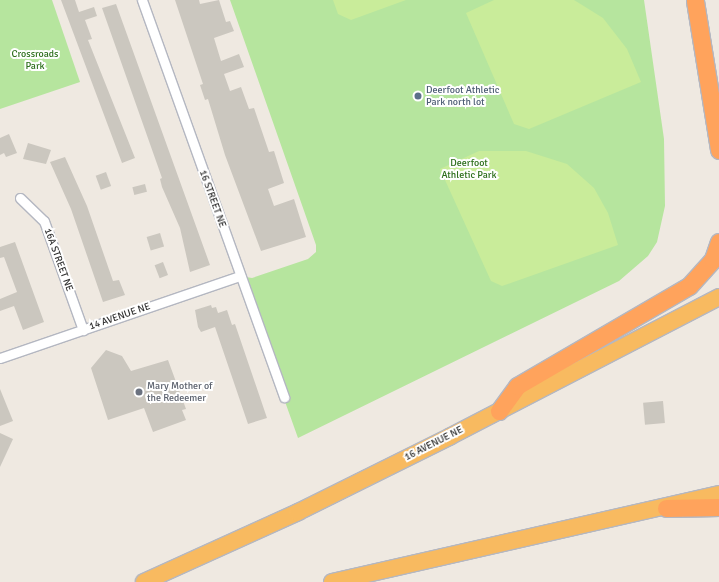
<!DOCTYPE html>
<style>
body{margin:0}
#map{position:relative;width:719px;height:582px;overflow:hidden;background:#efe9e1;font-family:Signika,sans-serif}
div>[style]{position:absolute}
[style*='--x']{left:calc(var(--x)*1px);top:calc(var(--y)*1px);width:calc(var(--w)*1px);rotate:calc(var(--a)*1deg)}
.green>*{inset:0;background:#b6e59e}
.pitch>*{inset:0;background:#c9ec9a}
.building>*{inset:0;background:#cbc7bf;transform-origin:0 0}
.roads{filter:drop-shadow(1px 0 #b4b7c1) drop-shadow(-1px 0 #b4b7c1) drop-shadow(0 1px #b4b7c1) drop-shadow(0 -1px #b4b7c1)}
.minor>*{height:9px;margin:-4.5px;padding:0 4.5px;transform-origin:4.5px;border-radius:4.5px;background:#fff}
.trunk>*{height:16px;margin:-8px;padding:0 8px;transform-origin:8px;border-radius:8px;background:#f8ba60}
.motorway>*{height:17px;margin:-8.5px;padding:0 8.5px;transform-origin:8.5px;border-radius:8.5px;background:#ffa35c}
.dots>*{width:11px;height:11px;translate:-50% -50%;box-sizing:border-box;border:2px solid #fff;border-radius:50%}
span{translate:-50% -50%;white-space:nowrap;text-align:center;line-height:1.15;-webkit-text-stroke:4px #fff;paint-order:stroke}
.park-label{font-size:10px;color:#2c6e1b}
.service-label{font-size:10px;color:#4e5e75}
.left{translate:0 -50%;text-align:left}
.street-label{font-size:10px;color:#2e2e2e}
.worship-label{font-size:10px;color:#5b616d}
</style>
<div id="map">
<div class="green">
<i style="clip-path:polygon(0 0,52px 0,80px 82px,0 109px)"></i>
<i style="clip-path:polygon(230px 0,644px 0,664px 139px,665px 206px,657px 242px,648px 256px,619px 281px,298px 438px,240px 276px,252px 278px,308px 259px,316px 252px,316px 245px)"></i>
</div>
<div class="pitch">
<i style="clip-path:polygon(333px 0,406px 0,351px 20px,338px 14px)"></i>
<i style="clip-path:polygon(494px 0,574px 0,603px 18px,627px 49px,641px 82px,529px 129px,514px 124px,466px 13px)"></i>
<i style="clip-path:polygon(479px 151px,526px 151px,567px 164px,594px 188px,608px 213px,618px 245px,502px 286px,491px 281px,440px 169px)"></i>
</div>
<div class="building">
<i style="clip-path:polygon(61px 0,75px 0,79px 12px,94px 7px,97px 16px,85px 20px,92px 39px,88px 40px,135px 158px,122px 163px)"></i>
<i style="clip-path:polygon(175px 0,199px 0,200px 4px,219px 0,226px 22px,230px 21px,234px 31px,214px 38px,221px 61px,239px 54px,244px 67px,224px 74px,230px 91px,241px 87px,249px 109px,254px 108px,269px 152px,274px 151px,284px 183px,268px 189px,274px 206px,294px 199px,306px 237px,261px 251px,225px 155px,208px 99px,205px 100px,200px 85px,203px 84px)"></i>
<i style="clip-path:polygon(116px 4px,210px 265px,190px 272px,180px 228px,162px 187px,160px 179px,162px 178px,102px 8px)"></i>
<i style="clip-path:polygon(9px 134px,17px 153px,6px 157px,4px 153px,0 155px,0 138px)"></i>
<i style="clip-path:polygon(28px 143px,51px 150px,46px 164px,23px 159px)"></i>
<i style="clip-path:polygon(65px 157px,87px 206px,113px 281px,119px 280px,125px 295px,103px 302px,71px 209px,50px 162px)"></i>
<i style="left:106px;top:172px;width:15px;height:11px;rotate:70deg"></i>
<i style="left:145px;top:184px;width:8px;height:13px;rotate:76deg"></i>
<i style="left:160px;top:233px;width:14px;height:14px;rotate:73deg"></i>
<i style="clip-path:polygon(15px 242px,44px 322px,23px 330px,14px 306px,0 311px,0 299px,17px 292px,4px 257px,0 258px,0 247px)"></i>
<i style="left:163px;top:262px;width:14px;height:9px;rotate:69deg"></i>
<i style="clip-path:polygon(211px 305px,212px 308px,216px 307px,218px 313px,227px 310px,232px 325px,235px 324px,267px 418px,248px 424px,215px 327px,201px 332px,198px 327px,195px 310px)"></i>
<i style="clip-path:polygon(106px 350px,122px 356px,131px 371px,168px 360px,186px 409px,182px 410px,186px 420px,153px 432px,144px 408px,108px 420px,91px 368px)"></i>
<i style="clip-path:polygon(0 389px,13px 421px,0 426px)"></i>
<i style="left:663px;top:401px;width:22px;height:20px;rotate:85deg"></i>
<i style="clip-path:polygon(0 433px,13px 439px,0 467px)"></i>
</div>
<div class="roads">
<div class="minor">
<i style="--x:142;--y:0;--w:422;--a:70.3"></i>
<i style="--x:20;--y:198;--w:33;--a:44"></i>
<i style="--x:44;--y:221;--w:116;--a:70.3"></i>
<i style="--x:0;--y:358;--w:254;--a:-18.9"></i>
</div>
<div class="trunk">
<i style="--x:144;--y:582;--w:169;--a:-24.4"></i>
<i style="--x:298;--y:512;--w:169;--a:-26.4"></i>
<i style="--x:449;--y:437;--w:304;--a:-27.4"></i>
<i style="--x:332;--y:582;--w:397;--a:-12.8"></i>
</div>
<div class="motorway">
<i style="--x:695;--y:1;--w:151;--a:80.8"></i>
<i style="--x:499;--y:411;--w:31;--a:-54"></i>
<i style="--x:517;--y:386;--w:199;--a:-30.2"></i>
<i style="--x:689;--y:286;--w:36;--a:-48"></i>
<i style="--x:713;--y:259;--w:18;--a:-71"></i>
<i style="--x:666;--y:508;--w:53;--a:-1.1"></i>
</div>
</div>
<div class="dots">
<i style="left:418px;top:96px;background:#5c6f8a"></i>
<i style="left:139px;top:392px;background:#6b7280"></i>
</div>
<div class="park-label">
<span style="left:35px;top:60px">Crossroads<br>Park</span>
<span style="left:469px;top:169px">Deerfoot<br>Athletic Park</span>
</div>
<div class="service-label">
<span class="left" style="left:426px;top:96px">Deerfoot Athletic<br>Park north lot</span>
</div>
<div class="street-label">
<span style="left:212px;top:199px;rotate:70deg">16 STREET NE</span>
<span style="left:58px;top:260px;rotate:70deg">16A STREET NE</span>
<span style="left:120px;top:317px;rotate:-19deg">14 AVENUE NE</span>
<span style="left:434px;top:444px;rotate:-27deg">16 AVENUE NE</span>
</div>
<div class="worship-label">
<span class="left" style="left:147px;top:392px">Mary Mother of<br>the Redeemer</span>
</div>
</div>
